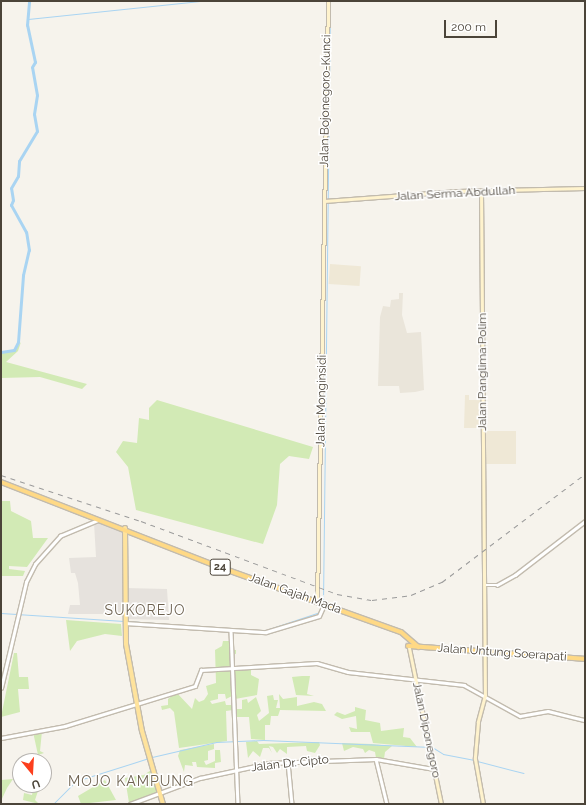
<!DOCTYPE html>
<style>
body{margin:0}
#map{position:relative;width:586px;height:805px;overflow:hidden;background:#f6f3ec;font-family:Raleway,sans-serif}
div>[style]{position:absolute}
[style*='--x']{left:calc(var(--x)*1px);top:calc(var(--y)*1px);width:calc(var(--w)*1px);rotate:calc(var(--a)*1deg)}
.residential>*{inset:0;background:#eae5da}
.industrial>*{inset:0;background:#e6e2dd}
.education>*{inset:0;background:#efe8d6;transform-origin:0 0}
.green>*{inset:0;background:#d2eab5}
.stream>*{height:1px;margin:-0.5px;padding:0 0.5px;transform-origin:0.5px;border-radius:0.5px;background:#a9d4f2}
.river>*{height:3px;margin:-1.5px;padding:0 1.5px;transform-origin:1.5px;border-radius:1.5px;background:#a9d4f2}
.roads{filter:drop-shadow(1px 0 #c2bbae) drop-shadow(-1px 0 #c2bbae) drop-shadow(0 1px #c2bbae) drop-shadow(0 -1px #c2bbae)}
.tertiary>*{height:2.5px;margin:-1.25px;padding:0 1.25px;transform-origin:1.25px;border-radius:1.25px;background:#fff}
.secondary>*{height:3px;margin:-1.5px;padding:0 1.5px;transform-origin:1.5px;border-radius:1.5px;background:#fff3cd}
.primary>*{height:4px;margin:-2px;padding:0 2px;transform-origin:2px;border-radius:2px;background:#ffe39c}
.trunk>*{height:4px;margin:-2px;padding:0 2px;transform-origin:2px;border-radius:2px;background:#ffd985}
.rail>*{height:1px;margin-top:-0.5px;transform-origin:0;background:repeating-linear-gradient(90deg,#9a9a9a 0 5px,transparent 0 10px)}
span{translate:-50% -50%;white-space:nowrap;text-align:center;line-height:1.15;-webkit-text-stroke:3px #fff;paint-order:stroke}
.shield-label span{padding:1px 3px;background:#fff;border:1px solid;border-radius:3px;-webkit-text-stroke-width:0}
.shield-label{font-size:11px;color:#4b4439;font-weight:700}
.street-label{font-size:12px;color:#4b4439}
.quarter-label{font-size:14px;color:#6e6250;letter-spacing:1px}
.frame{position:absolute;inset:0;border:2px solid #4b4439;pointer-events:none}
.north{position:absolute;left:12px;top:753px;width:40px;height:40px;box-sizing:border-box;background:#fff;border:1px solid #b7b4b0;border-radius:50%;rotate:162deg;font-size:11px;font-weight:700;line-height:16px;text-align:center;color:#4b4439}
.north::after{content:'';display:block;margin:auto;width:14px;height:18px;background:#fc3f1d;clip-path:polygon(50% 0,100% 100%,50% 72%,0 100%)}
.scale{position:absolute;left:444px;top:20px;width:53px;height:18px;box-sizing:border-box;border:2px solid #4b4439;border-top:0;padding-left:5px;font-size:12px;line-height:14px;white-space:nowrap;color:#4b4439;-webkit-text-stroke:3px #fff;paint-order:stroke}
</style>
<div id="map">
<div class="residential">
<i style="clip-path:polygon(399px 293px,403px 293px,402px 315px,407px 333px,421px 332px,424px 390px,415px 392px,400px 393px,399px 386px,378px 386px,380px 317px,383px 306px,390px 307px,391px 300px,399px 299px)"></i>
</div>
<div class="industrial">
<i style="clip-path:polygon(101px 519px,125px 528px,125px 588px,167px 589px,169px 620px,126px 619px,125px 614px,68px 614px,70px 605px,80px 605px,78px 583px,75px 573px,71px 573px,69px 558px,96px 557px,94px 523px)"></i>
</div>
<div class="education">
<i style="left:330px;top:264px;width:31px;height:20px;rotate:4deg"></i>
<i style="clip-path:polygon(465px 395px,469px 395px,469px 400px,481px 400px,481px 428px,464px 428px)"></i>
<i style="left:484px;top:431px;width:32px;height:33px"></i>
</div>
<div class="green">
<i style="clip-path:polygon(21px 342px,18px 351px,6px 362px,87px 384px,82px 389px,40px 377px,1px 378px,1px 353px,15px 350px)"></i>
<i style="clip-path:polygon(157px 400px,313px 447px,309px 459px,289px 456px,280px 464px,277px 505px,263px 544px,136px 510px,128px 467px,116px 452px,123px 441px,137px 443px,139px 418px,149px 420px,149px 408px)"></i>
<i style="clip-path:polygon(1px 501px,10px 501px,11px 511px,31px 521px,33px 538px,48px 538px,27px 567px,9px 566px,9px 569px,25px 571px,23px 576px,1px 576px)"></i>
<i style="clip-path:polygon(66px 620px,121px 624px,122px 636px,105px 634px,77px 641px,70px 651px)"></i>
<i style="clip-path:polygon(223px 641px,230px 641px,231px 650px,236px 650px,236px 654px,231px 653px,232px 696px,226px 699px,225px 694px,218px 694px,218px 699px,210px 701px,212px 704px,225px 701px,226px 705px,232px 705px,233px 710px,226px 711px,227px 741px,179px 748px,174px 712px,170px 708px,162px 710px,161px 706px,168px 705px,168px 699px,176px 692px,192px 709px,195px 698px,199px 702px,204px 700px,208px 694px,206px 686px,216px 683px,215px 650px,222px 646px)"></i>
<i style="clip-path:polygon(14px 653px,17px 653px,19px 677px,28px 677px,29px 689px,18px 689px,20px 712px,1px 717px)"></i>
<i style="clip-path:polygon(251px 669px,251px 675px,259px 679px,257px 695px,235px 699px,233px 671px)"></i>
<i style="clip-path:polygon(302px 676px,310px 676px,307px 694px,314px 696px,296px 695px,292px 677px)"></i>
<i style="clip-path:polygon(279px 694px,283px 699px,297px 697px,297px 706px,314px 702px,322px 704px,326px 711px,280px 710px,278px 716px,271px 716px,270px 725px,265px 725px,265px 740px,251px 739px,249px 717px,235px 717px,235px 709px,242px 709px,242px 700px,247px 699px,248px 703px,256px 697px,261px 711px,257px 715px,259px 721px,269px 713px,267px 696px,273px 695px,274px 700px,278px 700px,276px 708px,280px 708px)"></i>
<i style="clip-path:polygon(355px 707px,366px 710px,365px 720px,380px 723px,381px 731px,404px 728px,403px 737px,410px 738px,417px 747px,373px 743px,370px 732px,351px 732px,349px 727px,357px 729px,356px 716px,342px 719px,334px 715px,337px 712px,345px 715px,355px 711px)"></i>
<i style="clip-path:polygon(42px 731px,40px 751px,44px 753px,38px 755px,33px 732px)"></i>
<i style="clip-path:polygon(257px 741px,259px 744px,319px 742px,320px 745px,315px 753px,307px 751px,306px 746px,287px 747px,287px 754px,280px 749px,277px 753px,273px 747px,269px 746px,272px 753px,269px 748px,263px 748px,260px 757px,253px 751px,248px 758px,246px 742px)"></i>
<i style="clip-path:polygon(342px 743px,371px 744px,392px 746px,385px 752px,384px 759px,376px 758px,375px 752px,369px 750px,365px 753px,363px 749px,353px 747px,344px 751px)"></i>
<i style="clip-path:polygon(214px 744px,214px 749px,208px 751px,208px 760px,204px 761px,206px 765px,215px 761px,215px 750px,220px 750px,221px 762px,215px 763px,215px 768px,197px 767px,196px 762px,192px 762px,193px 766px,185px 765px,184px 772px,178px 756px,180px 750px)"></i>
<i style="clip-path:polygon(151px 770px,157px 793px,129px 803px,125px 778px,144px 775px)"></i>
<i style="clip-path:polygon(13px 779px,7px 788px,1px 801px,1px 780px)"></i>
<i style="clip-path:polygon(105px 780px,116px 800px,81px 804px,78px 796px)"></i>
<i style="clip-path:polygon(34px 785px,39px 788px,35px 800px,39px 804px,23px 800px,24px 793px,32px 795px)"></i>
</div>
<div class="stream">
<i style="--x:28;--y:19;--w:173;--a:-6"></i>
<i style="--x:323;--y:603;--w:602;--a:-89.33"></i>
<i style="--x:1;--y:613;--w:123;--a:3.7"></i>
<i style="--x:127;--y:621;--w:67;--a:4.3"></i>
<i style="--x:263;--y:631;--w:60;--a:-18.4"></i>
<i style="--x:152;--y:757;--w:66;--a:-13.2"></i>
<i style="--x:216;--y:742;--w:47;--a:-2.4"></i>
<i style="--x:263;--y:740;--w:169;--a:2.4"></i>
<i style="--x:432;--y:747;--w:13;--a:32"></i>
<i style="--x:443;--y:754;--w:32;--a:11"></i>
<i style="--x:477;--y:761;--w:48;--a:14.6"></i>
<i style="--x:53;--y:804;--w:33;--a:-45"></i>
<i style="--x:76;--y:781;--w:77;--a:-17.5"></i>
</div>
<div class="river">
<i style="--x:1;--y:352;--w:13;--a:-9"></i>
<i style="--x:14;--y:350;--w:9;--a:-63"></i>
<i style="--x:18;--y:342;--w:67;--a:-85.7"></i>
<i style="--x:23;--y:275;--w:26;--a:-77"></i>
<i style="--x:29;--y:250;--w:18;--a:-99"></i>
<i style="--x:26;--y:232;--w:31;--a:-119"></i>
<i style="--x:11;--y:205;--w:5;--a:-68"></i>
<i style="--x:13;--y:200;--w:12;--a:-99"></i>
<i style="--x:11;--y:188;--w:14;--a:-60"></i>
<i style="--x:18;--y:176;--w:15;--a:-86"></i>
<i style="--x:19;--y:161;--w:35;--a:-59"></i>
<i style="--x:37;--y:131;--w:17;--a:-100"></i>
<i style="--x:34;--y:114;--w:19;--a:-81"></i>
<i style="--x:37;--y:95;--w:28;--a:-100"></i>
<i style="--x:32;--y:67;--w:6;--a:-59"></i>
<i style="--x:35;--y:62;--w:38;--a:-102"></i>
<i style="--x:27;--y:25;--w:24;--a:-85"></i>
</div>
<div class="roads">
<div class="tertiary">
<i style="--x:485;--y:585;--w:12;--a:0"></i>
<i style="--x:497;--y:585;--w:21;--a:-29"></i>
<i style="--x:515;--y:575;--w:88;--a:-37.6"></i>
<i style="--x:125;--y:623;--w:141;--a:3.7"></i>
<i style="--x:266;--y:632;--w:55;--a:-16.8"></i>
<i style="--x:319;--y:616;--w:12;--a:-66"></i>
<i style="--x:231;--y:631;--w:173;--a:87.7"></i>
<i style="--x:1;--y:688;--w:109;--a:-76.7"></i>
<i style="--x:26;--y:582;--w:20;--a:-63"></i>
<i style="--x:35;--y:564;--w:38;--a:-48"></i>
<i style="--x:60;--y:536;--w:41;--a:-22.8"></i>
<i style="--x:1;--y:738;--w:65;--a:-10.6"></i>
<i style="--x:65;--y:726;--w:136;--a:-17.1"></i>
<i style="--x:195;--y:686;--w:17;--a:-69"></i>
<i style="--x:201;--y:670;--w:116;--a:-3.5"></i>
<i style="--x:317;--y:663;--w:32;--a:16"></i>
<i style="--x:348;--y:672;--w:117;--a:6.4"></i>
<i style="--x:464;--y:685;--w:64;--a:29"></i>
<i style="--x:520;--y:716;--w:28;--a:-10"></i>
<i style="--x:548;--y:711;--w:38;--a:14"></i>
<i style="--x:376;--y:759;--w:46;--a:76.3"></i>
<i style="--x:288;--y:762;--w:42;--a:84.6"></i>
<i style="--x:130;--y:804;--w:75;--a:-20.4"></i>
<i style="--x:200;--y:778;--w:72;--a:-12.1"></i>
<i style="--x:270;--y:763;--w:106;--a:-2.2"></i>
<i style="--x:376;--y:759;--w:59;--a:9.8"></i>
</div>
<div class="secondary">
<i style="--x:481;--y:191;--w:504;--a:89.55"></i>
<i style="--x:485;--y:695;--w:28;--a:105"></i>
<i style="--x:478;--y:722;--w:37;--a:95"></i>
<i style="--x:475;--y:759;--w:46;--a:79.9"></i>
<i style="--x:324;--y:201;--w:134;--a:-4.3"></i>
<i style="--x:458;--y:191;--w:127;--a:-1.4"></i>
<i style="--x:317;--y:600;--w:599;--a:-88.95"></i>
<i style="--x:409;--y:648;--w:159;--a:78.4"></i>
</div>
<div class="primary">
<i style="--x:125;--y:528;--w:116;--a:89.5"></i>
<i style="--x:126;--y:644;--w:88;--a:79.6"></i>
<i style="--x:142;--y:731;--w:76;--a:74"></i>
</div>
<div class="trunk">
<i style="--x:1;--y:482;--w:237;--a:21.3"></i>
<i style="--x:222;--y:568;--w:190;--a:19.7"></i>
<i style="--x:401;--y:632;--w:23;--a:41"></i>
<i style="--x:408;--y:646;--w:177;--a:4.2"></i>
</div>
</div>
<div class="rail">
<i style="--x:1;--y:475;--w:147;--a:18.2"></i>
<i style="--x:141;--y:521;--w:209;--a:20.4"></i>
<i style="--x:337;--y:594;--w:36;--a:10"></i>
<i style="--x:372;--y:600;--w:39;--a:-7"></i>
<i style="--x:411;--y:595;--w:34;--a:-23"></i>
<i style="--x:442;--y:582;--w:179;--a:-37.1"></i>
</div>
<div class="shield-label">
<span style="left:220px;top:567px">24</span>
</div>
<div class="street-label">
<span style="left:326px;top:101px;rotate:-89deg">Jalan Bojonegoro-Kunci</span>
<span style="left:455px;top:194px;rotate:-3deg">Jalan Serma Abdullah</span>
<span style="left:483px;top:372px;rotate:-90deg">Jalan Panglima Polim</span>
<span style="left:322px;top:401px;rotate:-89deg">Jalan Monginsidi</span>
<span style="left:295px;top:594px;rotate:20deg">Jalan Gajah Mada</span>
<span style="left:502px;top:653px;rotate:4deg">Jalan Untung Soerapati</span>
<span style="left:426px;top:730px;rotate:78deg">Jalan Diponegoro</span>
<span style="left:290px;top:764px;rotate:-6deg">Jalan Dr. Cipto</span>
</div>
<div class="quarter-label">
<span style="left:145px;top:610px">SUKOREJO</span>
<span style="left:131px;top:781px">MOJO KAMPUNG</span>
</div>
<div class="frame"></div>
<div class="north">U</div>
<div class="scale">200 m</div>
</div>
